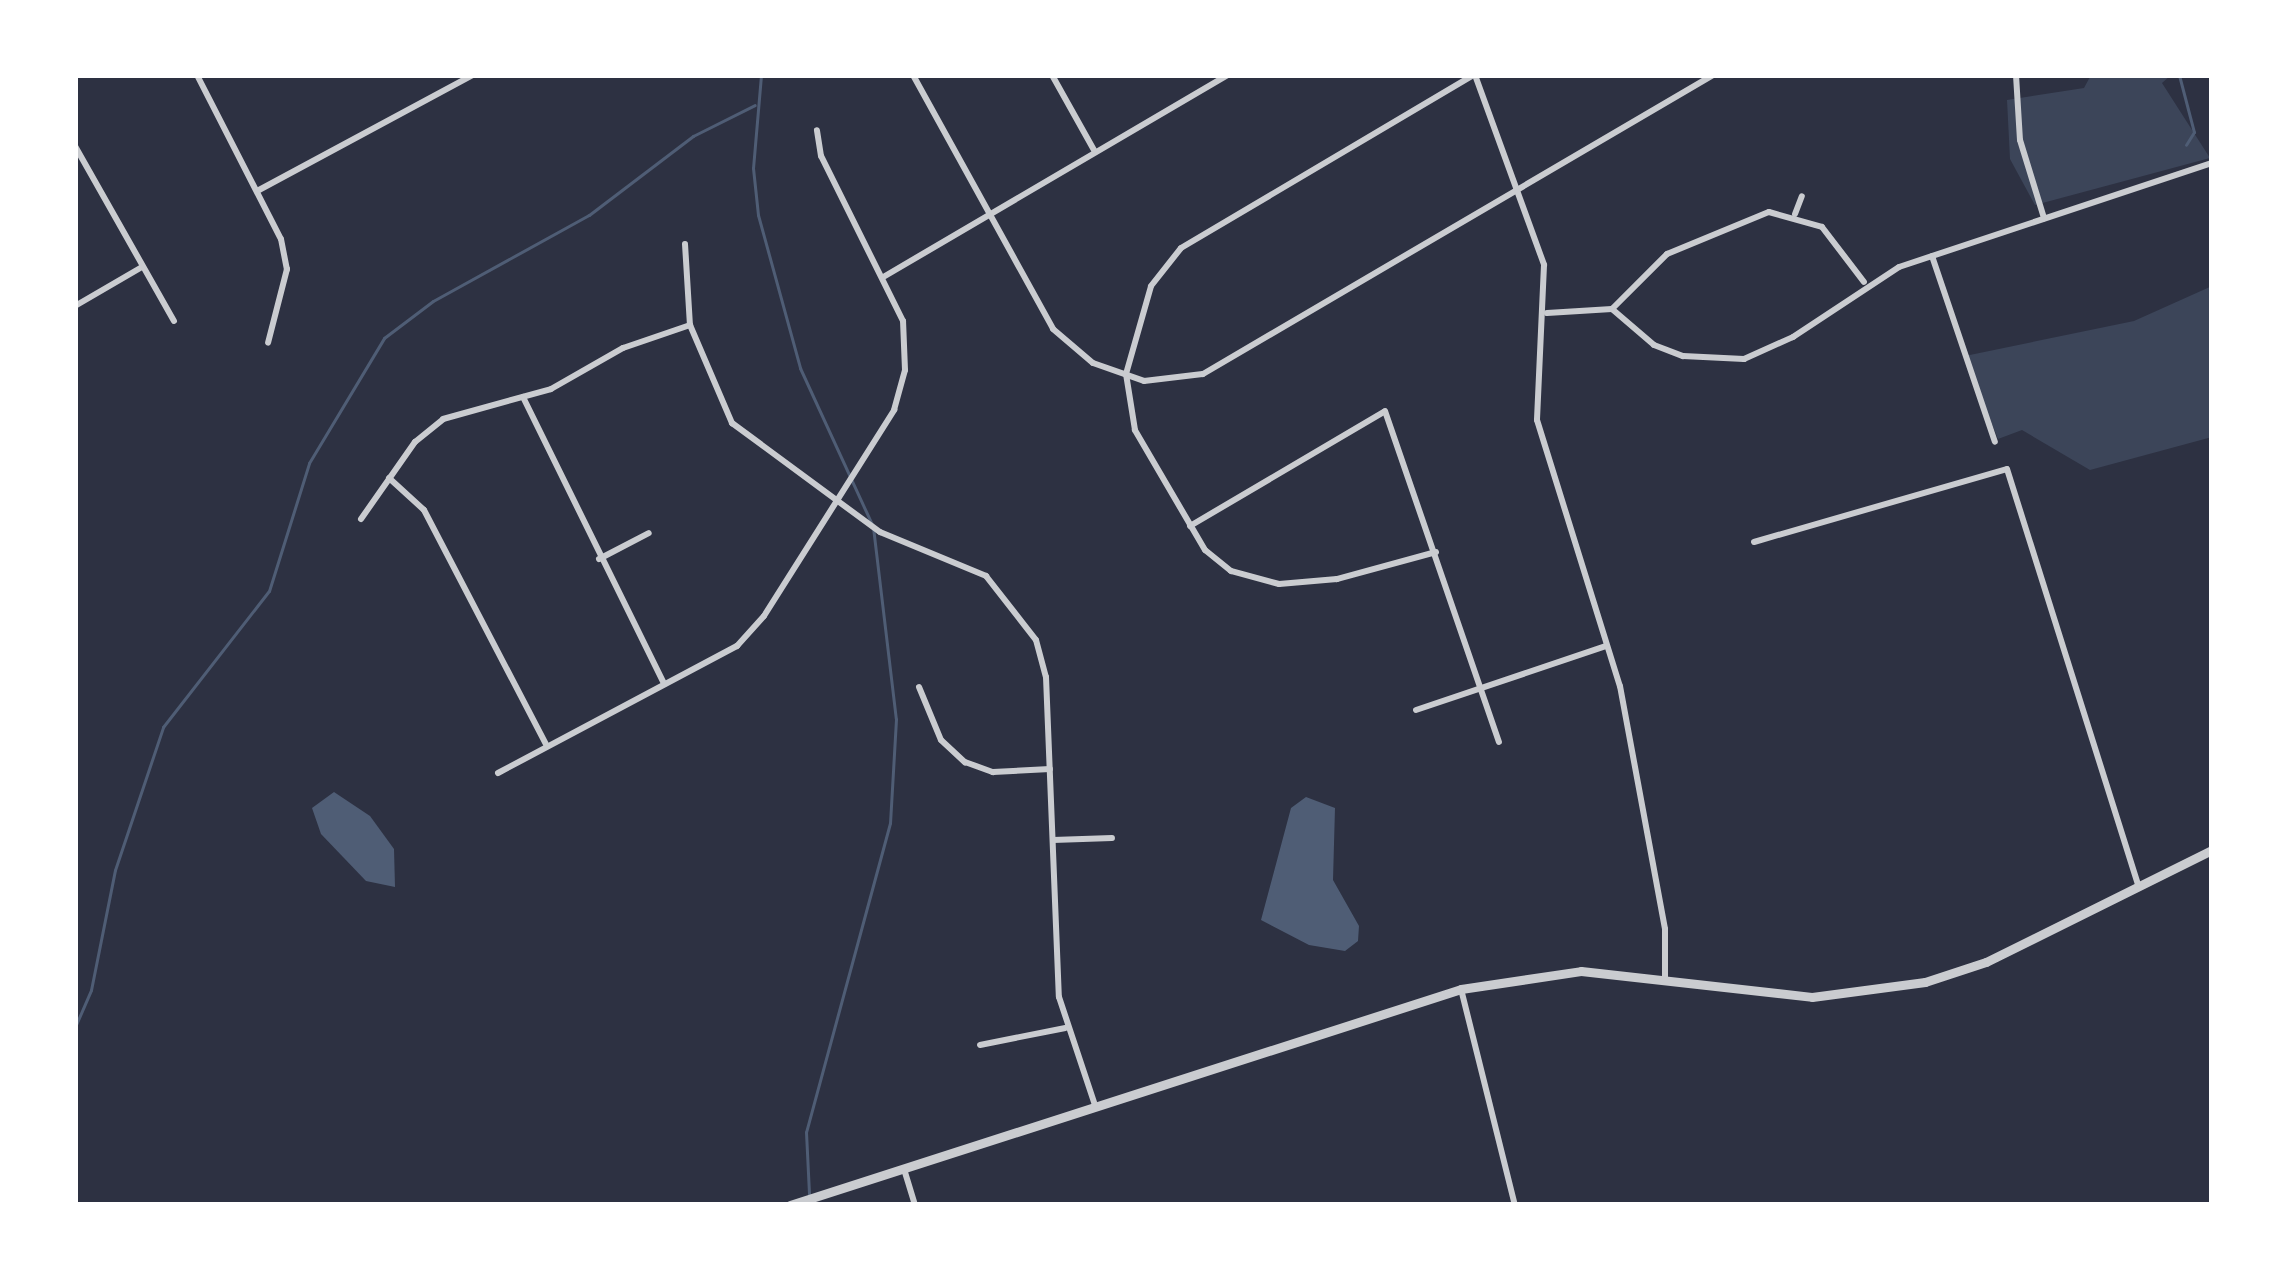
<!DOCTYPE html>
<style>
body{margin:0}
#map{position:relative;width:2287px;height:1280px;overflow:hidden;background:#2d3142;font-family:Quicksand,sans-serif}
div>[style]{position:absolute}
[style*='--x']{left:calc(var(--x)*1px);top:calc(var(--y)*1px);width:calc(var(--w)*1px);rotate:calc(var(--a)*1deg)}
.green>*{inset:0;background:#3c4559}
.water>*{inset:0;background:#4f5d75}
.stream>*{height:3px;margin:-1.5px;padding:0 1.5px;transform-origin:1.5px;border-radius:1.5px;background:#4f5d75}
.minor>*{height:6px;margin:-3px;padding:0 3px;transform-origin:3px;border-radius:3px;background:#caccd0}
.tertiary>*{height:9px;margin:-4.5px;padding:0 4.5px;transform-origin:4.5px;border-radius:4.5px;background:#caccd0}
span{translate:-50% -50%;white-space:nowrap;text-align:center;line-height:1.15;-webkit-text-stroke:10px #fff;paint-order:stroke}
.frame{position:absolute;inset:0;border:78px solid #fff;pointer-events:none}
</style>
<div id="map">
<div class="green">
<i style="clip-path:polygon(2091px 75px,2171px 75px,2162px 83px,2210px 158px,2035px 205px,2010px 159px,2007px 100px,2084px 88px)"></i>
<i style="clip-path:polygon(2212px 286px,2212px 437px,2090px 470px,2022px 430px,1998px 439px,1965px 356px,2134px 321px)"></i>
</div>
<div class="water">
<i style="clip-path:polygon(334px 792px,370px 816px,394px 849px,395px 887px,366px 881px,321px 834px,312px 808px)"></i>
<i style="clip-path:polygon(1306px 797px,1335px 808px,1333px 880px,1359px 926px,1358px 941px,1345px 951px,1309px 945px,1261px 920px,1291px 808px)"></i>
</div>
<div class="stream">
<i style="--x:761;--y:75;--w:93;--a:94.9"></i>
<i style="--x:753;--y:168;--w:47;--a:83.9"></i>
<i style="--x:758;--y:215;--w:159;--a:74.6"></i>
<i style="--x:800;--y:368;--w:175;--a:65.3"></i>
<i style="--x:873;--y:527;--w:193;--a:83.2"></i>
<i style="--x:896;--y:719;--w:104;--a:93.3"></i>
<i style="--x:890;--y:823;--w:320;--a:105.2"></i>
<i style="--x:806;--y:1132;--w:62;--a:87.2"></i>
<i style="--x:2179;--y:75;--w:59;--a:75.3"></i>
<i style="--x:2194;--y:132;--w:15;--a:122"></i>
<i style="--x:75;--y:1027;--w:40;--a:-66.6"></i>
<i style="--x:91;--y:990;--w:122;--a:-78.7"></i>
<i style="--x:115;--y:870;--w:151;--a:-71.4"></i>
<i style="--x:163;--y:727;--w:172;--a:-52.1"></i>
<i style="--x:269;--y:591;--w:134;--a:-72.6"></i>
<i style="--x:309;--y:463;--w:146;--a:-59"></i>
<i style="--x:384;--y:338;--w:61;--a:-37.1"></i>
<i style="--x:433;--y:301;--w:178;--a:-28.9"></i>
<i style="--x:589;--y:215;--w:131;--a:-37.2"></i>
<i style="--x:693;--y:136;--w:69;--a:-26.6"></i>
</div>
<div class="minor">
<i style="--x:197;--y:75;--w:184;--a:62.9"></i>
<i style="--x:281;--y:239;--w:31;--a:79"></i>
<i style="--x:287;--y:269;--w:76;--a:104.4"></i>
<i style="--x:913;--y:75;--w:290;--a:61.1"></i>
<i style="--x:1053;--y:329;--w:52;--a:40.4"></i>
<i style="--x:1093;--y:363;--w:54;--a:19.4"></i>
<i style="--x:1144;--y:381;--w:59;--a:-6.8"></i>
<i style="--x:1203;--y:374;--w:591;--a:-30.38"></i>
<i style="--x:1052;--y:75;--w:88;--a:60.8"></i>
<i style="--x:1475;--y:75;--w:202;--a:70"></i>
<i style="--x:1544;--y:265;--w:155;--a:92.6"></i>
<i style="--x:1537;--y:420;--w:279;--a:72.7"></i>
<i style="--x:1620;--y:686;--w:247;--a:79.5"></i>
<i style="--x:1665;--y:929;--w:49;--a:90"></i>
<i style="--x:2016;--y:75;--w:65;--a:86.5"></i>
<i style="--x:2020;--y:140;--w:82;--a:72.9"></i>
<i style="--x:75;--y:146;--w:201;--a:60.5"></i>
<i style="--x:259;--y:190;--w:243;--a:-28.3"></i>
<i style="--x:1795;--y:214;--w:19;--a:-69"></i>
<i style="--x:685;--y:244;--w:81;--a:86.5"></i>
<i style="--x:690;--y:325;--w:107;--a:66.8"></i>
<i style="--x:732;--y:423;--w:184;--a:36.4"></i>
<i style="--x:880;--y:532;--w:115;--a:22.5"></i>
<i style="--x:986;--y:576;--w:81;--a:52"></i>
<i style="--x:1036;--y:640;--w:38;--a:75"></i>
<i style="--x:1046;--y:677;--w:320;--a:87.7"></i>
<i style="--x:1059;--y:997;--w:114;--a:71.6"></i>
<i style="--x:1932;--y:256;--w:196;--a:71.3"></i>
<i style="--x:885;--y:276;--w:397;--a:-30.4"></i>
<i style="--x:75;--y:306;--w:78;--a:-30.2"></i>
<i style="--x:1612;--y:309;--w:55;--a:40.6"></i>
<i style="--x:1654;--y:345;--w:31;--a:21"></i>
<i style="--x:1683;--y:356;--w:61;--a:2.8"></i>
<i style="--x:1744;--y:359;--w:54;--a:-24.2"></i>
<i style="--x:1793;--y:337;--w:127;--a:-33.4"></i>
<i style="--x:1899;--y:267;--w:330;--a:-18.4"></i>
<i style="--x:1547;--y:313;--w:65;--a:-3.5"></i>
<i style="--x:1612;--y:309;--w:78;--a:-45"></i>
<i style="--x:1667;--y:254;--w:110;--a:-22.4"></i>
<i style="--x:1769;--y:212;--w:55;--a:15.8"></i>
<i style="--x:1822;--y:227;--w:69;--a:52.6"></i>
<i style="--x:523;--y:397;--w:320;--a:63.8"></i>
<i style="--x:389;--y:478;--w:47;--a:42.4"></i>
<i style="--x:424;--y:510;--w:266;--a:62.5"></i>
<i style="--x:361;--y:519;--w:94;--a:-55"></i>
<i style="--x:415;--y:442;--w:36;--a:-39"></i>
<i style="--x:443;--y:419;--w:112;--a:-15.5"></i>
<i style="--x:551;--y:389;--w:83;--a:-29.7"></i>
<i style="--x:623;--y:348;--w:71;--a:-18.9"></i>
<i style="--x:1190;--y:526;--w:226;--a:-30.5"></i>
<i style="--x:1385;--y:411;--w:350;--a:71"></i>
<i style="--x:1754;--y:542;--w:263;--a:-16.1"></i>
<i style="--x:2007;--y:469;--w:438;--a:72.5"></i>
<i style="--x:1436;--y:552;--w:103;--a:164.7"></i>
<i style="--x:1337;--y:579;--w:58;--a:175.1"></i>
<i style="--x:1279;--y:584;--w:50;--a:-164.8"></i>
<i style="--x:1231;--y:571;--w:33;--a:-141"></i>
<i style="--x:1205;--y:550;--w:139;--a:-120.3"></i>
<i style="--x:1135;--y:430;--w:57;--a:-99.1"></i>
<i style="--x:1126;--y:374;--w:91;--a:-74.1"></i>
<i style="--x:1151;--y:286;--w:48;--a:-51.7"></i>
<i style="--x:1181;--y:248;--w:340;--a:-30.6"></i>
<i style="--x:599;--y:559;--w:56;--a:-27.5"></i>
<i style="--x:919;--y:687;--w:57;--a:67.5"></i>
<i style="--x:941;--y:740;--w:33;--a:43"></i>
<i style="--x:965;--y:762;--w:30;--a:20"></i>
<i style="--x:993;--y:772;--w:57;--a:-3"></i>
<i style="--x:1416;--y:710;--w:200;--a:-18.6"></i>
<i style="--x:498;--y:773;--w:271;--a:-28"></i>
<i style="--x:737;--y:646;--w:40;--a:-48"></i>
<i style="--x:764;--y:616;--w:244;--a:-57.7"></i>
<i style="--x:894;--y:410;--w:41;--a:-74.6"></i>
<i style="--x:905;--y:370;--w:49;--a:-92.3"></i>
<i style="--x:903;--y:321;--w:184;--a:-116.4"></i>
<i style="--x:821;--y:156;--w:26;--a:-99"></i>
<i style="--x:1053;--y:840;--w:59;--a:-1.9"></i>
<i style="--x:1461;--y:989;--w:223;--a:76"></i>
<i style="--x:980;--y:1045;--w:87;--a:-11.3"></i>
<i style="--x:904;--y:1169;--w:38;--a:73"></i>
</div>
<div class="tertiary">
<i style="--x:790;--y:1205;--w:705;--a:-17.84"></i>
<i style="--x:1461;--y:989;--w:121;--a:-8.5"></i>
<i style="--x:1581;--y:971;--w:232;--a:6.4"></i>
<i style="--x:1812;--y:997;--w:114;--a:-7.6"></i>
<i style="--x:1925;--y:982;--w:64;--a:-18.2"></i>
<i style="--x:1986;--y:962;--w:252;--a:-26.4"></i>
</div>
<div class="frame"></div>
</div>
